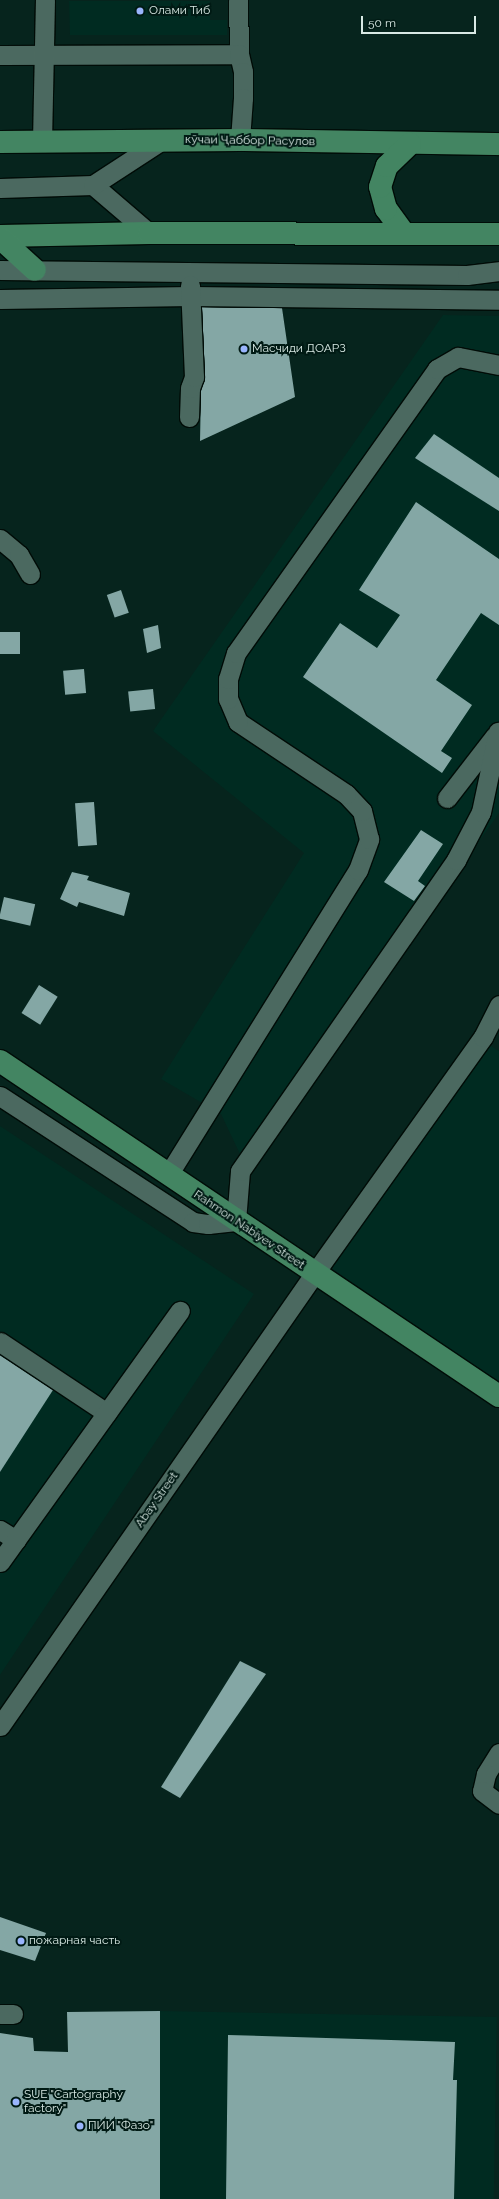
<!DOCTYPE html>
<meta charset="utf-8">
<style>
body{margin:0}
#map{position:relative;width:499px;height:2199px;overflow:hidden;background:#06241d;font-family:Raleway,sans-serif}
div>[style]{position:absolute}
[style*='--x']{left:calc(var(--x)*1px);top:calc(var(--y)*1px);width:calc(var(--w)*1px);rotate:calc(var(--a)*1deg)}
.built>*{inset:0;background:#002b21;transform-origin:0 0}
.building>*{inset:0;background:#84a7a5;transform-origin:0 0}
.roads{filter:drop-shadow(1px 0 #000c07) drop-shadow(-1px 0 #000c07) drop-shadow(0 1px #000c07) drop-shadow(0 -1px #000c07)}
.minor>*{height:19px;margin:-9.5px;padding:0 9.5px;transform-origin:9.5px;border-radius:9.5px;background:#4b6960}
.major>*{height:22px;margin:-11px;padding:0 11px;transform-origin:11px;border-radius:11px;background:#438562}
.dots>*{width:11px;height:11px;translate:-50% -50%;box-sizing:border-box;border:2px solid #001a14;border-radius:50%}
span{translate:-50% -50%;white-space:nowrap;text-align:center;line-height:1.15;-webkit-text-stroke:4px #001a14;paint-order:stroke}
.poi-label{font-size:12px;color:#d8e9e4}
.left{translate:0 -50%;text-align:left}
.street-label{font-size:12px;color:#d8e9e4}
.scale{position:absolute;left:361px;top:16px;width:115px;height:18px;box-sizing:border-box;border:2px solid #d8e9e4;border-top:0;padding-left:5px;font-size:12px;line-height:14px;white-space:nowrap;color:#d8e9e4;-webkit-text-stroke:3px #001a14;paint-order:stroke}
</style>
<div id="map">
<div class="built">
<i style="clip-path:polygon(69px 1px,210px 1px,210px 20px,227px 20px,227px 35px,70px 35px)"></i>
<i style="clip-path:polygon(443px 315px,499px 316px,499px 813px,248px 1171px,221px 1114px,161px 1079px,304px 853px,153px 731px)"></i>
<i style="clip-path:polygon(485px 1042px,499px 1051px,499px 1383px,331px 1268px)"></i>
<i style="clip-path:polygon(0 1126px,254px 1294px,0 1675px)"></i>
<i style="left:160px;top:2011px;width:337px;height:188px;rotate:1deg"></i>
</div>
<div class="building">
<i style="clip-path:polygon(202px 307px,282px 308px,295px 397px,200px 441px,201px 390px,205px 377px)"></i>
<i style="clip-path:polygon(434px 434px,499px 478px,499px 511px,415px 458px)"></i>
<i style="clip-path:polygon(416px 502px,499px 559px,499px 625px,481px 613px,436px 680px,472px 705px,441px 751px,452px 758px,442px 773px,303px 677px,340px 623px,377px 648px,400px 615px,359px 590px)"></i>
<i style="left:121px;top:590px;width:24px;height:15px;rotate:71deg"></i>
<i style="clip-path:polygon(158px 625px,161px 648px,147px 653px,143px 629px)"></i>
<i style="left:20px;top:632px;width:22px;height:20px;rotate:90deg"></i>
<i style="left:84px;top:669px;width:24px;height:21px;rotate:85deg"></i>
<i style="left:153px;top:689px;width:20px;height:25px;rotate:84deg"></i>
<i style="left:94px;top:802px;width:43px;height:19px;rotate:86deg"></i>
<i style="clip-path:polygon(421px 830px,443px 844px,418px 881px,425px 886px,414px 901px,384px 882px)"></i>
<i style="clip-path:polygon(72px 872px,89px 876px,87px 880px,130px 893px,124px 916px,79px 902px,77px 907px,60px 899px)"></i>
<i style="left:4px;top:897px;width:32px;height:22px;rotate:13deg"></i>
<i style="left:39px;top:985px;width:22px;height:33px;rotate:32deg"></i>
<i style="clip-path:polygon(0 1355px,53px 1390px,0 1472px)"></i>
<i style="clip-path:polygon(240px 1661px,266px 1674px,180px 1798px,161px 1787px)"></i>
<i style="clip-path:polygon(0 1917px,46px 1933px,35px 1961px,0 1950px)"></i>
<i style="clip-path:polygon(160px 2011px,160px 2199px,0 2199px,0 2033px,33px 2038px,34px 2051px,68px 2052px,67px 2012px)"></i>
<i style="clip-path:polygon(228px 2035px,455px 2042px,453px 2080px,457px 2080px,454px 2199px,226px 2199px)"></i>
</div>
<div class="roads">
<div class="minor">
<i style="--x:238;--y:0;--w:54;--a:88.9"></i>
<i style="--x:0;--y:55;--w:239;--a:-0.2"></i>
<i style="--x:239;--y:54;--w:18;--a:77"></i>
<i style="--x:243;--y:72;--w:26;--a:90"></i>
<i style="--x:243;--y:98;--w:42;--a:94.1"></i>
<i style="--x:42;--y:142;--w:142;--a:-88.8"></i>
<i style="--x:93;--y:185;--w:74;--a:40.6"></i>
<i style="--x:0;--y:188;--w:93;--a:-1.8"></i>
<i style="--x:93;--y:185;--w:82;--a:-33.1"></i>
<i style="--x:0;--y:270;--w:467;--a:0.6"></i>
<i style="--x:467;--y:275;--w:32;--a:-7"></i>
<i style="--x:0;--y:299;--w:191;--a:-0.9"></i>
<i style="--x:191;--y:296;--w:308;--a:0.7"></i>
<i style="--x:189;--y:417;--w:29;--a:-88"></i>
<i style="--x:190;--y:388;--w:12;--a:-70"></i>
<i style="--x:194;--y:377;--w:92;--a:-92.5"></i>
<i style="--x:0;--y:539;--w:25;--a:40"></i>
<i style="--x:19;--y:555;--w:22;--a:60"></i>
<i style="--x:447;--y:798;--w:78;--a:-52.3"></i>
<i style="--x:0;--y:1096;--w:230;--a:33.1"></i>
<i style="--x:193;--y:1222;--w:15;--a:8"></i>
<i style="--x:208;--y:1224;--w:28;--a:-6"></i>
<i style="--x:236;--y:1221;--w:50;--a:-85.4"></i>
<i style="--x:240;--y:1171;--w:379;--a:-55.2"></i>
<i style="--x:456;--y:860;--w:54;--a:-62.5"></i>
<i style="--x:481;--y:812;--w:82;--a:-78"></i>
<i style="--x:168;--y:1175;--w:359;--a:-58.1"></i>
<i style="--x:358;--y:870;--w:33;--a:-70"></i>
<i style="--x:369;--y:839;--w:29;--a:-104"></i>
<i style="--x:362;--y:811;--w:23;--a:-133"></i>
<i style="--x:346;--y:794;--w:130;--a:-146.3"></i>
<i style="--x:238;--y:722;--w:25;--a:-113"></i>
<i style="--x:228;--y:699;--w:20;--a:-90"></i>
<i style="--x:228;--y:679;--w:27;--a:-73"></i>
<i style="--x:236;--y:653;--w:348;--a:-54.7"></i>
<i style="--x:437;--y:369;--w:24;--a:-30"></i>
<i style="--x:458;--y:357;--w:42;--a:11"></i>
<i style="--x:0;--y:1342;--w:128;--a:33.6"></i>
<i style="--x:0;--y:1530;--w:19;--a:32"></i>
<i style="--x:0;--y:1562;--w:309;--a:-54.4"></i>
<i style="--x:0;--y:1726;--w:550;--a:-55.21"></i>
<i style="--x:314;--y:1274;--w:291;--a:-54.5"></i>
<i style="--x:483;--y:1037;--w:36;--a:-63"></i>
<i style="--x:499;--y:1753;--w:25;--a:122"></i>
<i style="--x:486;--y:1774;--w:17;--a:103"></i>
<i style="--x:482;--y:1791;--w:21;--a:37"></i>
<i style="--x:0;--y:2014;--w:13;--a:0"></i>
</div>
<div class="major">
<i style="--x:0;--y:142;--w:240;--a:-0.5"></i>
<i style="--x:240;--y:140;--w:259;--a:0.9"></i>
<i style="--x:403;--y:232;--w:29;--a:-126"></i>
<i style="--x:386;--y:209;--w:23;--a:-105"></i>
<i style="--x:380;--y:187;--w:22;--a:-72"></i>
<i style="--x:387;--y:166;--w:32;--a:-44"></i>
<i style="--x:0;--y:236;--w:149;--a:-1.2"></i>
<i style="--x:149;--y:233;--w:350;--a:0.2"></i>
<i style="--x:0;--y:238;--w:47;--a:42.4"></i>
<i style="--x:0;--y:1061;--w:601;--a:33.88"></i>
</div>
</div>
<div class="dots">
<i style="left:140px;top:11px;background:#9ab5fd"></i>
<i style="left:244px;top:349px;background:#9ab5fd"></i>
<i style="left:21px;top:1941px;background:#9ab5fd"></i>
<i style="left:16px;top:2102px;background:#9ab5fd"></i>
<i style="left:80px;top:2126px;background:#9ab5fd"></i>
</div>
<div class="poi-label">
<span class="left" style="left:149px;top:11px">Олами Тиб</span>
<span class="left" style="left:252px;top:349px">Масчиди ДОАРЗ</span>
<span class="left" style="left:29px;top:1941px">пожарная часть</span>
<span class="left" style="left:24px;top:2102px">SUE "Cartography<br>factory"</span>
<span class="left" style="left:88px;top:2126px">ПИИ "Фазо"</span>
</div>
<div class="street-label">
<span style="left:250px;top:141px;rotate:1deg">кӯчаи Ҷаббор Расулов</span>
<span style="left:249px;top:1230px;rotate:34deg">Rahmon Nabiyev Street</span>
<span style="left:157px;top:1500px;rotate:-55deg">Abay Street</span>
</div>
<div class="scale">50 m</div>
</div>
